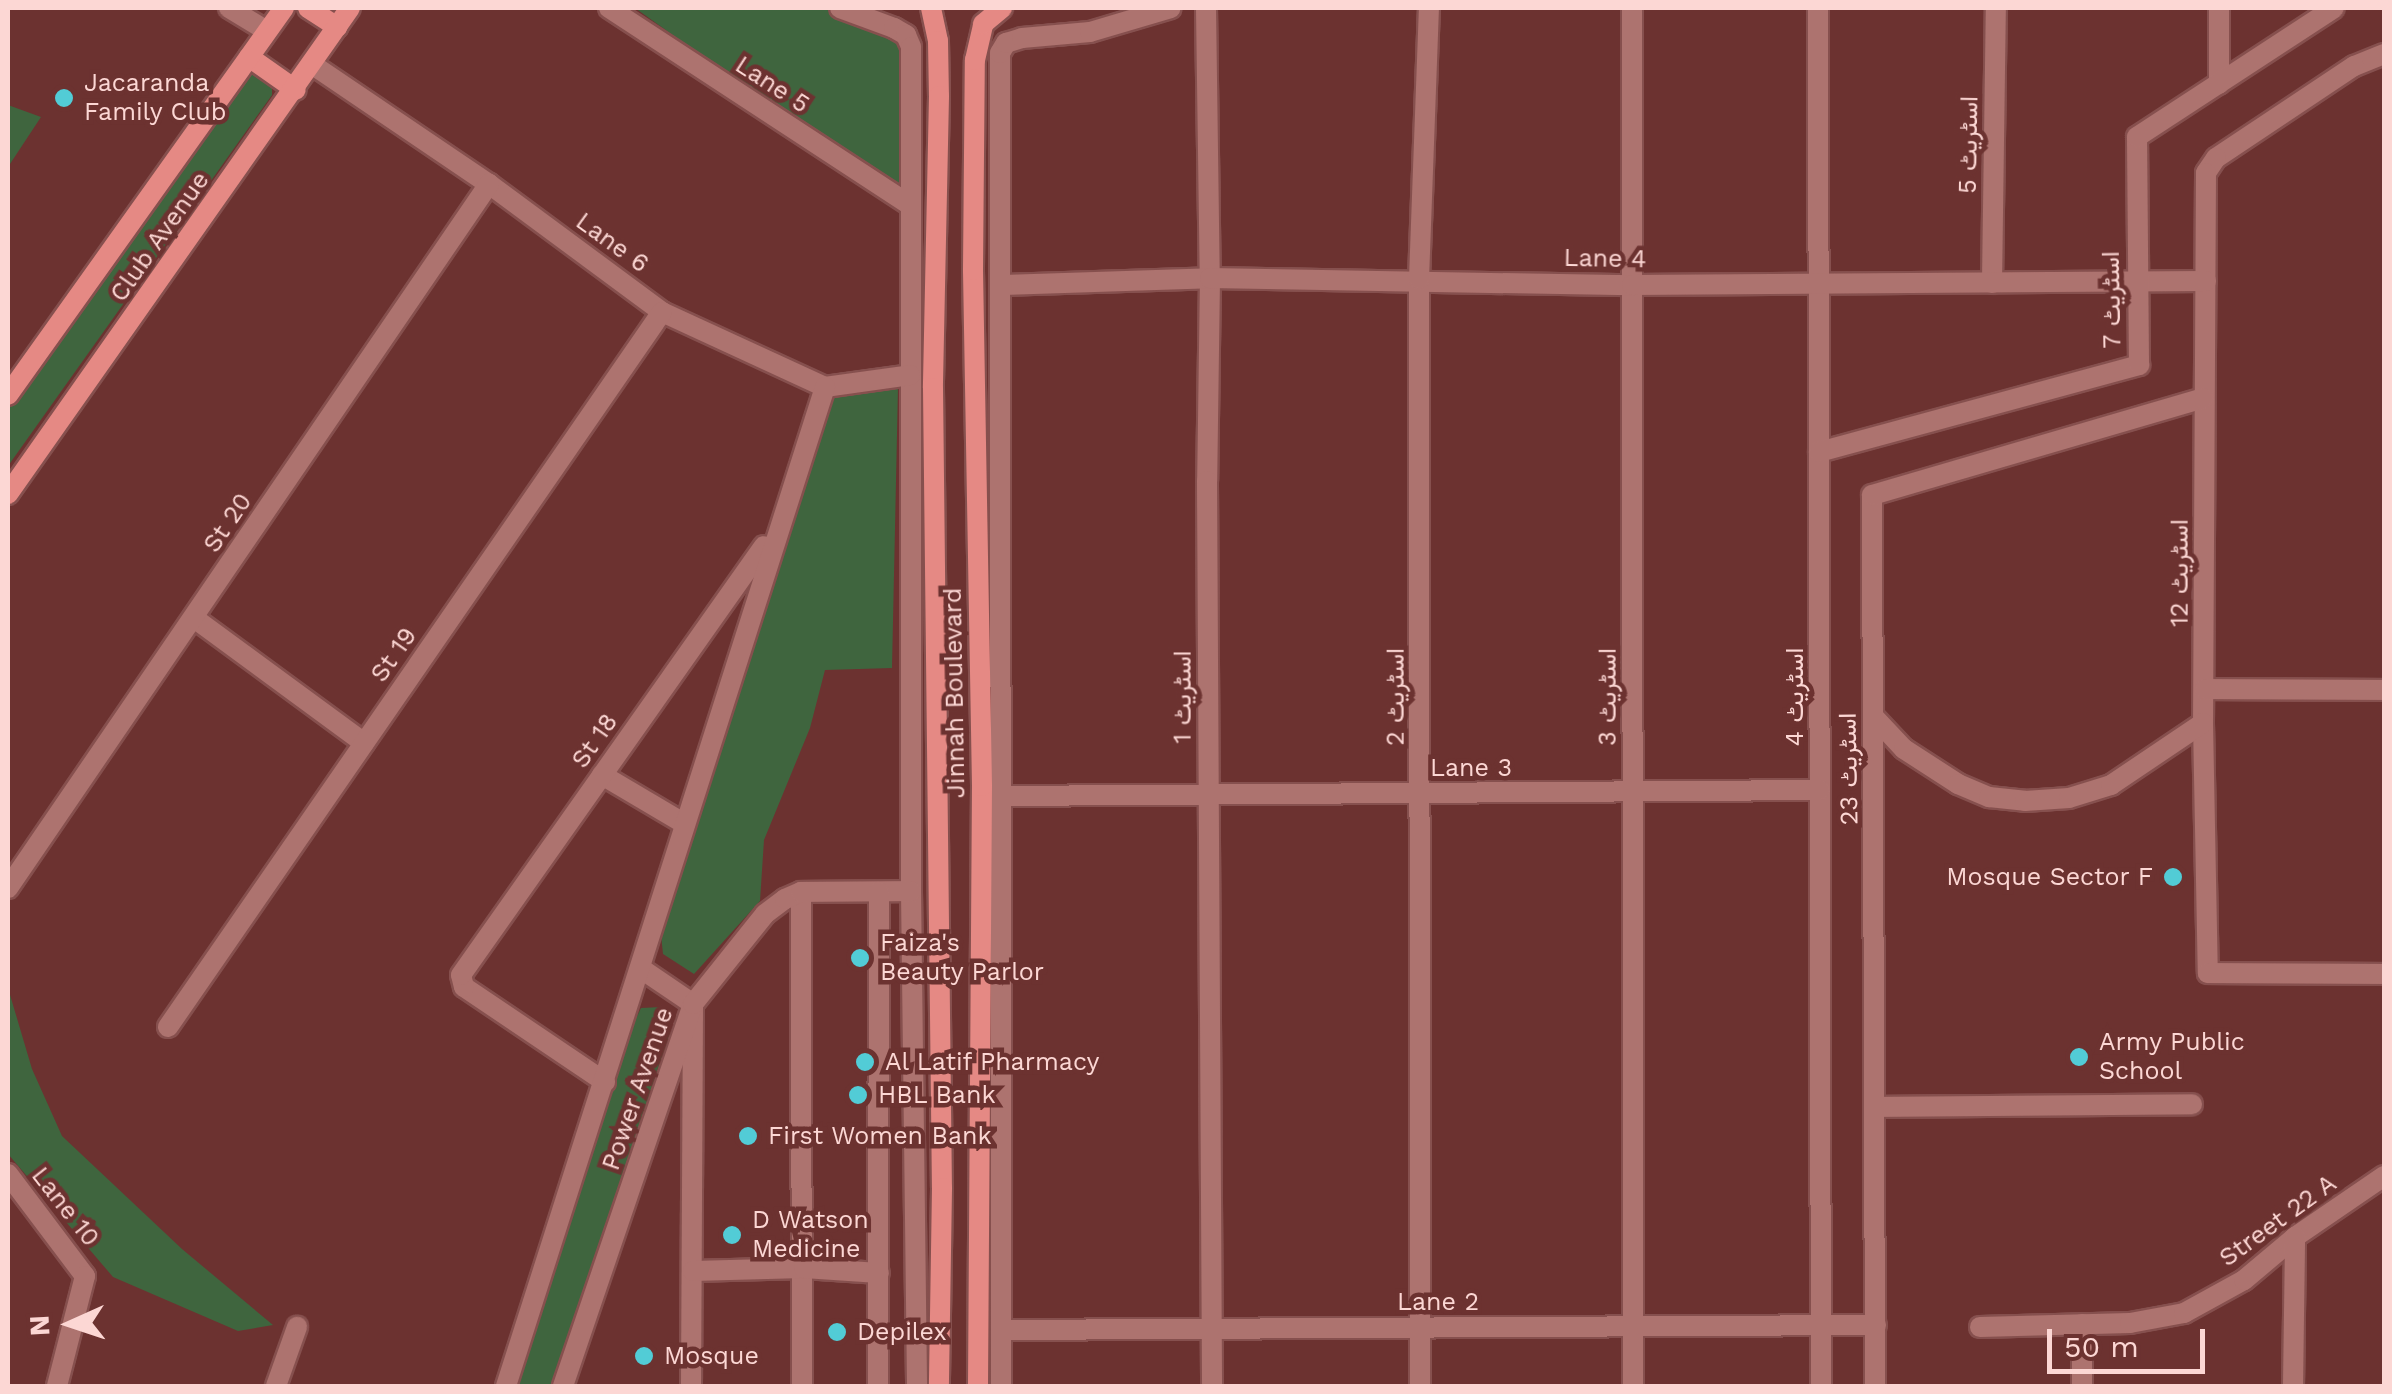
<!DOCTYPE html>
<meta charset="utf-8">
<style>
body{margin:0}
#map{position:relative;width:2392px;height:1394px;overflow:hidden;background:#6c3230;font-family:"Work Sans",Vazirmatn,sans-serif}
div>[style]{position:absolute}
[style*='--x']{left:calc(var(--x)*1px);top:calc(var(--y)*1px);width:calc(var(--w)*1px);rotate:calc(var(--a)*1deg)}
.green>*{inset:0;background:#3f653e}
.roads{filter:drop-shadow(2px 0 #86504e) drop-shadow(-2px 0 #86504e) drop-shadow(0 2px #86504e) drop-shadow(0 -2px #86504e)}
.street>*{height:20px;margin:-10px;padding:0 10px;transform-origin:10px;border-radius:10px;background:#ad736f}
.secondary>*{height:20px;margin:-10px;padding:0 10px;transform-origin:10px;border-radius:10px;background:#e58984}
.dots>*{width:28px;height:28px;translate:-50% -50%;box-sizing:border-box;border:5px solid #6c3230;border-radius:50%}
span{translate:-50% -50%;white-space:nowrap;text-align:center;line-height:1.15;-webkit-text-stroke:9px #6c3230;paint-order:stroke}
.poi-label{font-size:25px;color:#fcd7d4}
.left{translate:0 -50%;text-align:left}
.right{translate:-100% -50%;text-align:right}
.street-label{font-size:25px;color:#fcd7d4}
.frame{position:absolute;inset:0;border:10px solid #fcd7d4;pointer-events:none}
.north{position:absolute;left:20px;top:1274px;width:100px;height:100px;-webkit-text-stroke:8px #6c3230;paint-order:stroke;rotate:267deg;font-size:28px;font-weight:700;line-height:40px;text-align:center;color:#fcd7d4}
.north::after{content:'';display:block;margin:auto;width:35px;height:45px;background:#fcd7d4;clip-path:polygon(50% 0,100% 100%,50% 72%,0 100%)}
.scale{position:absolute;left:2047px;top:1329px;width:158px;height:45px;box-sizing:border-box;border:5px solid #fcd7d4;border-top:0;padding-left:12px;font-size:30px;line-height:35px;white-space:nowrap;color:#fcd7d4;-webkit-text-stroke:8px #6c3230;paint-order:stroke}
</style>
<div id="map">
<div class="green">
<i style="clip-path:polygon(635px 8px,850px 8px,906px 35px,908px 204px)"></i>
<i style="clip-path:polygon(254px 70px,272px 80px,272px 95px,8px 466px,8px 406px)"></i>
<i style="clip-path:polygon(8px 105px,41px 117px,8px 167px)"></i>
<i style="clip-path:polygon(898px 388px,892px 668px,825px 670px,810px 728px,764px 840px,760px 901px,694px 974px,663px 954px,661px 935px,832px 395px)"></i>
<i style="clip-path:polygon(8px 988px,32px 1069px,62px 1136px,182px 1249px,273px 1325px,238px 1331px,113px 1277px,8px 1154px)"></i>
<i style="clip-path:polygon(662px 1007px,672px 1021px,670px 1031px,554px 1386px,513px 1386px,624px 1043px,641px 1008px)"></i>
</div>
<div class="roads">
<div class="street">
<i style="--x:229;--y:8;--w:44;--a:31.2"></i>
<i style="--x:609;--y:8;--w:358;--a:33.2"></i>
<i style="--x:840;--y:8;--w:58;--a:20.3"></i>
<i style="--x:894;--y:28;--w:14;--a:30"></i>
<i style="--x:906;--y:35;--w:13;--a:67"></i>
<i style="--x:911;--y:47;--w:844;--a:90"></i>
<i style="--x:911;--y:891;--w:495;--a:89.3"></i>
<i style="--x:1206;--y:8;--w:270;--a:89.2"></i>
<i style="--x:1210;--y:278;--w:203;--a:90.8"></i>
<i style="--x:1207;--y:481;--w:905;--a:89.68"></i>
<i style="--x:1632;--y:8;--w:1378;--a:89.96"></i>
<i style="--x:1818;--y:8;--w:1378;--a:89.88"></i>
<i style="--x:2384;--y:54;--w:32;--a:158"></i>
<i style="--x:2354;--y:66;--w:166;--a:146.3"></i>
<i style="--x:2216;--y:158;--w:18;--a:124"></i>
<i style="--x:2206;--y:173;--w:550;--a:90.31"></i>
<i style="--x:2203;--y:723;--w:250;--a:88.9"></i>
<i style="--x:2208;--y:973;--w:176;--a:0.3"></i>
<i style="--x:313;--y:65;--w:212;--a:34.1"></i>
<i style="--x:489;--y:184;--w:215;--a:36.5"></i>
<i style="--x:662;--y:312;--w:179;--a:24.7"></i>
<i style="--x:825;--y:387;--w:86;--a:-8"></i>
<i style="--x:2219;--y:84;--w:76;--a:-90"></i>
<i style="--x:1992;--y:283;--w:275;--a:-89.2"></i>
<i style="--x:1003;--y:285;--w:207;--a:-1.9"></i>
<i style="--x:1210;--y:278;--w:422;--a:1"></i>
<i style="--x:1632;--y:285;--w:574;--a:-0.4"></i>
<i style="--x:1819;--y:452;--w:332;--a:-15.2"></i>
<i style="--x:2139;--y:365;--w:228;--a:-90.5"></i>
<i style="--x:2137;--y:137;--w:235;--a:-33.2"></i>
<i style="--x:194;--y:618;--w:211;--a:36.3"></i>
<i style="--x:2205;--y:689;--w:179;--a:0.3"></i>
<i style="--x:1873;--y:716;--w:45;--a:46.8"></i>
<i style="--x:1904;--y:749;--w:64;--a:32.9"></i>
<i style="--x:1958;--y:784;--w:34;--a:23"></i>
<i style="--x:1989;--y:797;--w:36;--a:6"></i>
<i style="--x:2025;--y:801;--w:44;--a:-3.9"></i>
<i style="--x:2069;--y:798;--w:44;--a:-17.2"></i>
<i style="--x:2111;--y:785;--w:111;--a:-34"></i>
<i style="--x:602;--y:775;--w:96;--a:30.6"></i>
<i style="--x:1002;--y:796;--w:818;--a:-0.42"></i>
<i style="--x:8;--y:888;--w:853;--a:-55.66"></i>
<i style="--x:801;--y:892;--w:494;--a:89.9"></i>
<i style="--x:643;--y:970;--w:60;--a:34.2"></i>
<i style="--x:693;--y:1004;--w:382;--a:90.3"></i>
<i style="--x:168;--y:1027;--w:869;--a:-55.36"></i>
<i style="--x:605;--y:1082;--w:170;--a:-146"></i>
<i style="--x:464;--y:987;--w:12;--a:-104"></i>
<i style="--x:461;--y:975;--w:525;--a:-54.77"></i>
<i style="--x:1877;--y:1107;--w:315;--a:-0.5"></i>
<i style="--x:8;--y:1174;--w:128;--a:53"></i>
<i style="--x:85;--y:1276;--w:114;--a:104.3"></i>
<i style="--x:693;--y:1271;--w:111;--a:-1.5"></i>
<i style="--x:804;--y:1268;--w:75;--a:3.8"></i>
<i style="--x:1980;--y:1327;--w:150;--a:-1.5"></i>
<i style="--x:2130;--y:1323;--w:55;--a:-10.5"></i>
<i style="--x:2184;--y:1313;--w:68;--a:-28.8"></i>
<i style="--x:2244;--y:1280;--w:67;--a:-40.1"></i>
<i style="--x:2295;--y:1237;--w:108;--a:-34.4"></i>
<i style="--x:1001;--y:1330;--w:875;--a:-0.33"></i>
<i style="--x:276;--y:1386;--w:63;--a:-70.4"></i>
<i style="--x:506;--y:1386;--w:1049;--a:-72.29"></i>
<i style="--x:563;--y:1386;--w:404;--a:-71.2"></i>
<i style="--x:693;--y:1004;--w:115;--a:-51.3"></i>
<i style="--x:765;--y:914;--w:25;--a:-37"></i>
<i style="--x:785;--y:899;--w:17;--a:-24"></i>
<i style="--x:801;--y:892;--w:110;--a:-0.5"></i>
<i style="--x:878;--y:1386;--w:494;--a:-89.9"></i>
<i style="--x:1001;--y:1386;--w:1333;--a:-90.04"></i>
<i style="--x:1000;--y:53;--w:12;--a:-59"></i>
<i style="--x:1006;--y:43;--w:17;--a:-17"></i>
<i style="--x:1022;--y:38;--w:68;--a:-5"></i>
<i style="--x:1090;--y:32;--w:84;--a:-16.5"></i>
<i style="--x:1420;--y:1386;--w:1107;--a:-90.05"></i>
<i style="--x:1419;--y:279;--w:271;--a:-87.9"></i>
<i style="--x:1875;--y:1386;--w:891;--a:-90.19"></i>
<i style="--x:1872;--y:495;--w:345;--a:-16.3"></i>
<i style="--x:2082;--y:1386;--w:62;--a:-90"></i>
<i style="--x:2293;--y:1386;--w:149;--a:-89.2"></i>
</div>
<div class="secondary">
<i style="--x:308;--y:8;--w:35;--a:33"></i>
<i style="--x:931;--y:8;--w:34;--a:78"></i>
<i style="--x:938;--y:41;--w:55;--a:89"></i>
<i style="--x:939;--y:96;--w:292;--a:91.2"></i>
<i style="--x:933;--y:388;--w:800;--a:89.36"></i>
<i style="--x:942;--y:1188;--w:198;--a:90.9"></i>
<i style="--x:249;--y:57;--w:57;--a:35.1"></i>
<i style="--x:8;--y:395;--w:475;--a:-54.5"></i>
<i style="--x:8;--y:494;--w:594;--a:-54.87"></i>
<i style="--x:978;--y:1386;--w:600;--a:-89.62"></i>
<i style="--x:982;--y:786;--w:516;--a:-91"></i>
<i style="--x:973;--y:270;--w:210;--a:-89.5"></i>
<i style="--x:975;--y:60;--w:37;--a:-77"></i>
<i style="--x:983;--y:24;--w:25;--a:-40"></i>
</div>
</div>
<div class="dots">
<i style="left:64px;top:98px;background:#52ccd6"></i>
<i style="left:2173px;top:877px;background:#52ccd6"></i>
<i style="left:860px;top:958px;background:#52ccd6"></i>
<i style="left:2079px;top:1057px;background:#52ccd6"></i>
<i style="left:865px;top:1062px;background:#52ccd6"></i>
<i style="left:858px;top:1095px;background:#52ccd6"></i>
<i style="left:748px;top:1136px;background:#52ccd6"></i>
<i style="left:732px;top:1235px;background:#52ccd6"></i>
<i style="left:837px;top:1332px;background:#52ccd6"></i>
<i style="left:644px;top:1356px;background:#52ccd6"></i>
</div>
<div class="poi-label">
<span class="left" style="left:84px;top:98px">Jacaranda<br>Family Club</span>
<span class="right" style="left:2153px;top:877px">Mosque Sector F</span>
<span class="left" style="left:880px;top:958px">Faiza's<br>Beauty Parlor</span>
<span class="left" style="left:2099px;top:1057px">Army Public<br>School</span>
<span class="left" style="left:885px;top:1062px">Al Latif Pharmacy</span>
<span class="left" style="left:878px;top:1095px">HBL Bank</span>
<span class="left" style="left:768px;top:1136px">First Women Bank</span>
<span class="left" style="left:752px;top:1235px">D Watson<br>Medicine</span>
<span class="left" style="left:857px;top:1332px">Depilex</span>
<span class="left" style="left:664px;top:1356px">Mosque</span>
</div>
<div class="street-label">
<span style="left:772px;top:85px;rotate:33deg">Lane 5</span>
<span style="left:1969px;top:145px;rotate:-89deg">اسٹریٹ 5</span>
<span style="left:160px;top:237px;rotate:-55deg">Club Avenue</span>
<span style="left:612px;top:243px;rotate:36deg">Lane 6</span>
<span style="left:1605px;top:259px;rotate:1deg">Lane 4</span>
<span style="left:2112px;top:300px;rotate:-91deg">اسٹریٹ 7</span>
<span style="left:228px;top:523px;rotate:-56deg">St 20</span>
<span style="left:2180px;top:573px;rotate:-90deg">اسٹریٹ 12</span>
<span style="left:394px;top:655px;rotate:-55deg">St 19</span>
<span style="left:955px;top:693px;rotate:-91deg">Jinnah Boulevard</span>
<span style="left:1183px;top:697px;rotate:-90deg">اسٹریٹ 1</span>
<span style="left:1396px;top:697px;rotate:-90deg">اسٹریٹ 2</span>
<span style="left:1608px;top:697px;rotate:-90deg">اسٹریٹ 3</span>
<span style="left:1795px;top:697px;rotate:-90deg">اسٹریٹ 4</span>
<span style="left:595px;top:741px;rotate:-55deg">St 18</span>
<span style="left:1471px;top:768px">Lane 3</span>
<span style="left:1849px;top:769px;rotate:-91deg">اسٹریٹ 23</span>
<span style="left:638px;top:1089px;rotate:-71deg">Power Avenue</span>
<span style="left:65px;top:1207px;rotate:52deg">Lane 10</span>
<span style="left:2278px;top:1221px;rotate:-36deg">Street 22 A</span>
<span style="left:1438px;top:1302px">Lane 2</span>
</div>
<div class="frame"></div>
<div class="north">N</div>
<div class="scale">50 m</div>
</div>
